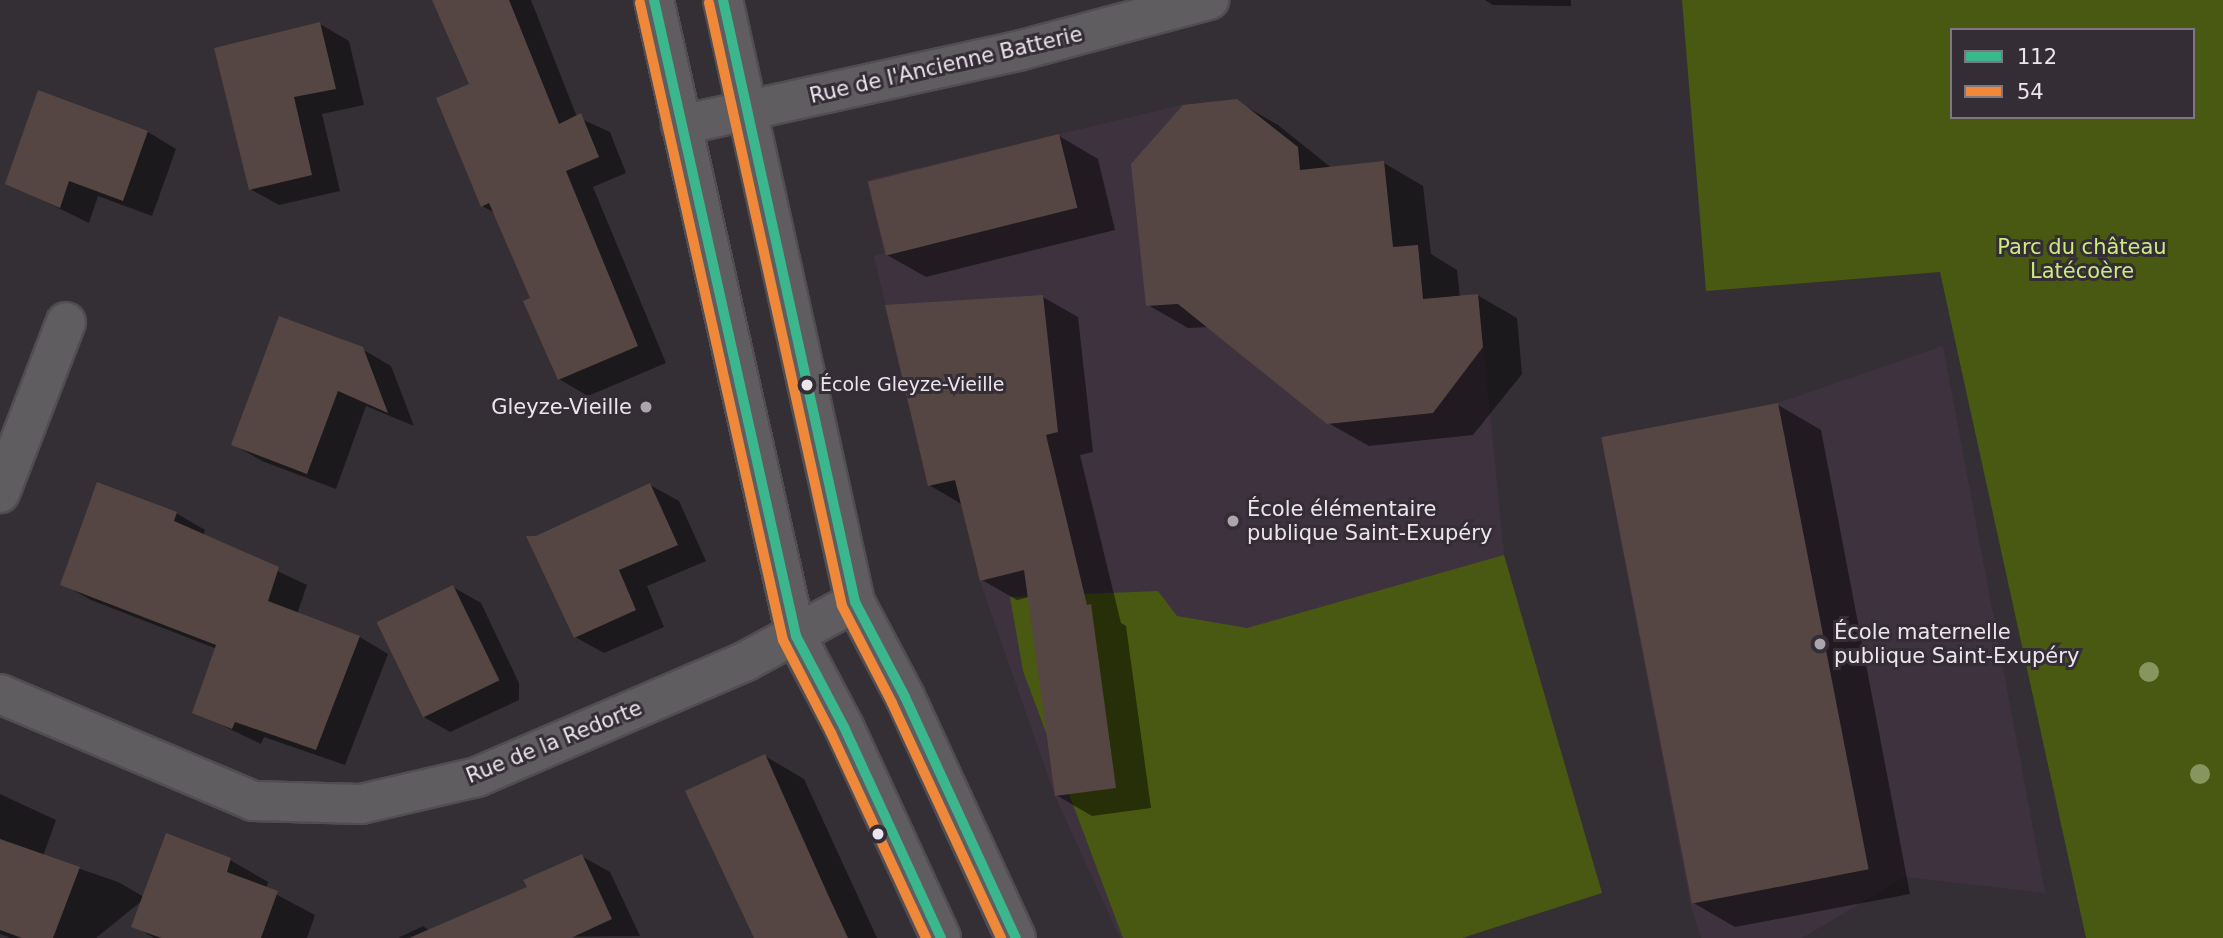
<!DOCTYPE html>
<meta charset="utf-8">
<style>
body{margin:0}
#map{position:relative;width:2223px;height:938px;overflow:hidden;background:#342f34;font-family:"DejaVu Sans",sans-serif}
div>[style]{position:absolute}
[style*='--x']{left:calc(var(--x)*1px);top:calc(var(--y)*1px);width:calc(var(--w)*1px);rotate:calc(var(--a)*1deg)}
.built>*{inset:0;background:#3e323e}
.green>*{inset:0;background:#495911}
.shadow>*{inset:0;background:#0007}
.building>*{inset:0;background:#564643;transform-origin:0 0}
.roads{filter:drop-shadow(2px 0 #514d52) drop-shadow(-2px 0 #514d52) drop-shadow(0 2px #514d52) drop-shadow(0 -2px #514d52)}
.minor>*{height:38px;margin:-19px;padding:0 19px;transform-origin:19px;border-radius:19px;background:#605d61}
.bus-1>*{height:10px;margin:-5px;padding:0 5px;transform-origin:5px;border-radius:5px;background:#3ab78c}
.bus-2>*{height:10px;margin:-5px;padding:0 5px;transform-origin:5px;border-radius:5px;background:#ef8839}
.trees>*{width:20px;height:20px;margin:-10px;border-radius:50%;background:#87965e}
.dots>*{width:19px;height:19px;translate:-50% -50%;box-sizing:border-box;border:4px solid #352d36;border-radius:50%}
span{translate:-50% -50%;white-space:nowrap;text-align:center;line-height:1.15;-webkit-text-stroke:6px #352d36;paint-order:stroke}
.bus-label{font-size:19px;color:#ebe6ec}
.left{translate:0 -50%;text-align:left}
.street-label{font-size:21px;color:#ebe6ec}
.park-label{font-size:21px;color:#cbea81}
.poi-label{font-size:21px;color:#ebe6ec}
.right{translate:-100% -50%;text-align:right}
.legend{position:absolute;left:1950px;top:28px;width:245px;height:91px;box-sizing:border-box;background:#352d36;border:2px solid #7e777f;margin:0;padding:9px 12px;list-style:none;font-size:21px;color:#ebe6ec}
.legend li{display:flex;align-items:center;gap:14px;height:35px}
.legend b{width:35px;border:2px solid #7e777f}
</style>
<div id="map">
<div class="built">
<i style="clip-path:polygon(1237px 99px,1298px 147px,1300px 170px,1384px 161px,1393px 247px,1418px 245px,1423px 299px,1478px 294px,1504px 555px,1602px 893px,1462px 938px,1120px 938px,1055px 796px,980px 581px,955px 480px,928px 486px,874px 256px,884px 253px,867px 180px,1181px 105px)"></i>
<i style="clip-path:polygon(1943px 346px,2045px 893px,1905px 877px,1802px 938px,1701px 938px,1690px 903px,1601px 437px,1778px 403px)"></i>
</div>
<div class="green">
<i style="clip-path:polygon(evenodd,1682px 0,2223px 0,2223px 938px,2086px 938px,1940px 272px,1706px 291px,1682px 0,1952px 30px,2193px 30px,2193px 117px,1952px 117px,1952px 30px)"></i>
<i style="clip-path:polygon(1504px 555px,1602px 893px,1462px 938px,1123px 938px,1023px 671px,1010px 597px,1158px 591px,1177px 616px,1247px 628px)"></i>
</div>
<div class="shadow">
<i style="clip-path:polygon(434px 0,531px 0,577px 117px,610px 132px,626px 173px,593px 187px,666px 363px,588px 396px,559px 379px,533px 298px,495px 213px,482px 206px,471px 85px)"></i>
<i style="clip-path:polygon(1485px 0,1571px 0,1571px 6px,1493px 5px)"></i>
<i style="clip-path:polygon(320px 24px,349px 41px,364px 105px,322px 114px,340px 191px,279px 205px,250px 189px)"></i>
<i style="clip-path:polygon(39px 93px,148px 132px,176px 149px,152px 216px,98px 196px,89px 223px,7px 183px)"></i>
<i style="clip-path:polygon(1238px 102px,1278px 125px,1333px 169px,1384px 163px,1423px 186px,1431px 254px,1457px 270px,1460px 297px,1477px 295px,1517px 318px,1522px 374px,1473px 435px,1369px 446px,1328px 423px,1209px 327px,1188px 328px,1148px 305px)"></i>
<i style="clip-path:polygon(1059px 136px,1098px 159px,1115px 230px,926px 277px,887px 255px)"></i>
<i style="clip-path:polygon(1043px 297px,1078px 317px,1093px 452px,1080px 455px,1121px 623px,1126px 626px,1151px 808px,1092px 816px,1056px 795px,1029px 597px,1017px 600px,982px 580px,963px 505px,929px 485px)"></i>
<i style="clip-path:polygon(362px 349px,391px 366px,414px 426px,366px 406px,336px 489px,262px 461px,234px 445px)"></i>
<i style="clip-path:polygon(1778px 405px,1821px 430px,1910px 894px,1735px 927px,1692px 902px)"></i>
<i style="clip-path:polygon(650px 485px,679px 501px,706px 561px,647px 586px,664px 627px,604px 653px,575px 637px)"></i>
<i style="clip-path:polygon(176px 513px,205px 530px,203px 536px,307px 585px,297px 614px,360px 637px,388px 654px,345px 765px,264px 737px,261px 744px,194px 712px,217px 649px,91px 600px,62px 584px)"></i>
<i style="clip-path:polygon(453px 587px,481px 603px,519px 683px,519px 700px,450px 732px,422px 716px)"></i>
<i style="clip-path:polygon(765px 756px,804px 779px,877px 938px,755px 938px)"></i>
<i style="clip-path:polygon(0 794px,56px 820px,43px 856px,118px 882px,144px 897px,230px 860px,268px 882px,266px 889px,315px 915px,307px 938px,154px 938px,134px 926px,143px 900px,96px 938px,11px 938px,0 934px)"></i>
<i style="clip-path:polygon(581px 856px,610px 872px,640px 936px,398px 938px,423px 926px,430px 931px,529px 888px)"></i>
</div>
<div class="building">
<i style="clip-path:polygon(432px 0,509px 0,559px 124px,581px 113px,599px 157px,566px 171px,638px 346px,558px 380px,523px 301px,530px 298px,489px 203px,481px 207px,436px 98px,469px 84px)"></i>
<i style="clip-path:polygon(320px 22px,336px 89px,294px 97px,312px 175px,249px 190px,214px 48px)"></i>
<i style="clip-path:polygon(38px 90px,148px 131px,123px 201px,69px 181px,60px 208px,5px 184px)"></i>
<i style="clip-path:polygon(1237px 99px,1298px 147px,1300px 170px,1384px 161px,1393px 247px,1418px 245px,1423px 299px,1478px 294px,1483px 347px,1433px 413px,1327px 424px,1178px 304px,1146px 306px,1131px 164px,1183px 105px)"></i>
<i style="left:1059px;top:134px;width:76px;height:197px;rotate:76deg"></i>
<i style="clip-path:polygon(1043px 295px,1058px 432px,1046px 435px,1087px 605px,1091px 604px,1116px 788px,1055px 796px,1024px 570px,980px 581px,955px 480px,928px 486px,885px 305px)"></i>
<i style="clip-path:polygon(279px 316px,363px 347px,388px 413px,338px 391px,307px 474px,231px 445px)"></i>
<i style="left:1778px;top:403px;width:475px;height:180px;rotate:79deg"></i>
<i style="clip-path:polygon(97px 482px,177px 512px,174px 521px,279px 567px,268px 601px,360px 636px,316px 750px,235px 722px,232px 729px,192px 713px,216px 645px,60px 585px)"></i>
<i style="clip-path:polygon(650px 483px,678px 545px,619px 570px,636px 610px,574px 638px,526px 536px,536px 536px)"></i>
<i style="left:453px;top:585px;width:106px;height:85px;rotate:64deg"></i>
<i style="clip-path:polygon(765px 754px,829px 897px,848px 938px,754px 938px,685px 791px)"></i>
<i style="clip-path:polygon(166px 833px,231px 858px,227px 872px,278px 891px,261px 938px,161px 938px,131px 927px)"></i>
<i style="clip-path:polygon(0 839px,80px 867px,53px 938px,22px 938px,0 930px)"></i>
<i style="clip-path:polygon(582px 854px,612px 919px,571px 938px,409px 938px,527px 887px,523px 880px)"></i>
</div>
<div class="roads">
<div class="minor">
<i style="--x:654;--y:0;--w:652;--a:77.41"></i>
<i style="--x:796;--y:636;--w:103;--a:62.2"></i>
<i style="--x:844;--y:727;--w:232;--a:65.3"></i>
<i style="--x:723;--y:0;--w:616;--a:77.63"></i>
<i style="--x:855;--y:602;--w:107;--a:62.2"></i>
<i style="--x:905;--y:697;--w:265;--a:65.3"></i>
<i style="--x:681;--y:125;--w:345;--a:-12.4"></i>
<i style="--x:1018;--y:51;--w:198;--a:-15"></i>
<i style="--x:0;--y:493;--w:183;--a:-68.9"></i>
<i style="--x:0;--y:694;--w:275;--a:22.9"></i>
<i style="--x:253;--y:801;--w:108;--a:1.6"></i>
<i style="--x:361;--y:804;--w:119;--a:-13.1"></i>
<i style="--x:477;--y:777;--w:293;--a:-23.3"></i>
<i style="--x:746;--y:661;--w:124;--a:-28.4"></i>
</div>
</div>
<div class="bus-1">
<i style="--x:654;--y:0;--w:652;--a:77.41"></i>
<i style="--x:796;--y:636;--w:103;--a:62.2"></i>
<i style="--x:844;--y:727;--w:232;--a:65.3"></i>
<i style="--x:723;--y:0;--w:616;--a:77.63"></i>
<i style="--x:855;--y:602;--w:107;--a:62.2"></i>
<i style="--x:905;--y:697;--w:265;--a:65.3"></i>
</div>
<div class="bus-2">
<i style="--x:640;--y:3;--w:653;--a:77.35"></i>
<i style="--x:783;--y:640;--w:105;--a:62.7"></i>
<i style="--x:831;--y:733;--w:226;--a:65.1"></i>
<i style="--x:709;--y:3;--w:617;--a:77.56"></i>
<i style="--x:842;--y:606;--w:109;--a:62.7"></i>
<i style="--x:892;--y:703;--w:259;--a:65.1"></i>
</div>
<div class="trees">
<i style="left:2149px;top:672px"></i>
<i style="left:2200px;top:774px"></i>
</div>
<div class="dots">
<i style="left:807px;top:385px;background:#ebe6ec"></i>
<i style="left:646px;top:407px;background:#aba6ac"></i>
<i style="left:1233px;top:521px;background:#aba6ac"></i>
<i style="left:1820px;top:644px;background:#aba6ac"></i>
<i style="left:878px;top:834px;background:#ebe6ec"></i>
</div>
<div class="bus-label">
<span class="left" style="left:820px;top:385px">École Gleyze-Vieille</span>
</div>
<div class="street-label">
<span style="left:946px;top:65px;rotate:-13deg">Rue de l'Ancienne Batterie</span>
<span style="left:554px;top:742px;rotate:-22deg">Rue de la Redorte</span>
</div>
<div class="park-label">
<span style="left:2082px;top:259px">Parc du château<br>Latécoère</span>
</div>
<div class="poi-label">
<span class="right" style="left:632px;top:407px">Gleyze-Vieille</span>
<span class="left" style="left:1247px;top:521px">École élémentaire<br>publique Saint-Exupéry</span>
<span class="left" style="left:1834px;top:644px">École maternelle<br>publique Saint-Exupéry</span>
</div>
<ul class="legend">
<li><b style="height:9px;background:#3ab78c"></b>112</li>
<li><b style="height:9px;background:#ef8839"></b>54</li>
</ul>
</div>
